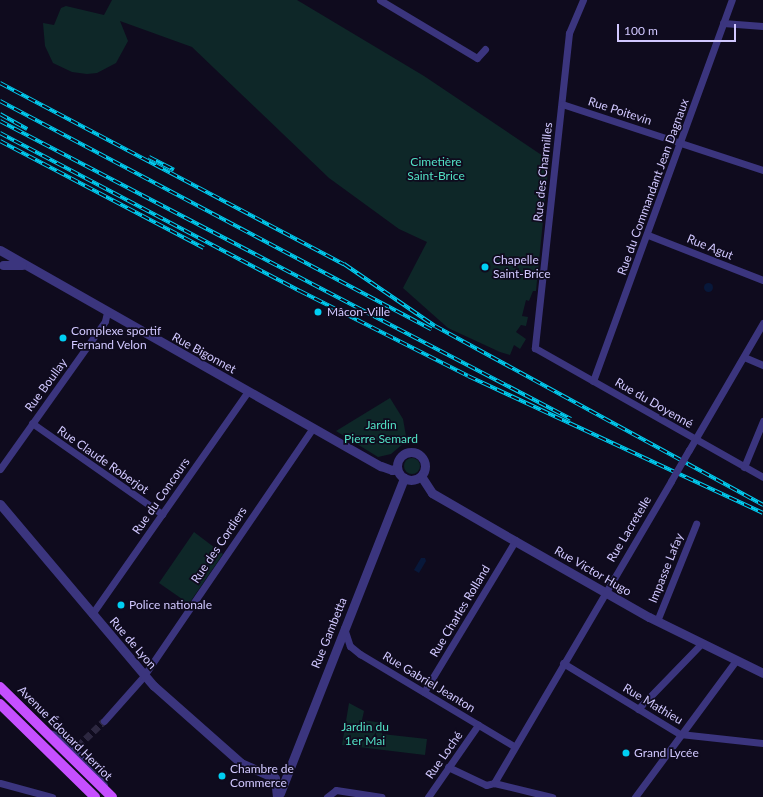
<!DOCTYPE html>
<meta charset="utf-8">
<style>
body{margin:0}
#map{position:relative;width:763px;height:797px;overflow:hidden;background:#0f0b1e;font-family:Lato,sans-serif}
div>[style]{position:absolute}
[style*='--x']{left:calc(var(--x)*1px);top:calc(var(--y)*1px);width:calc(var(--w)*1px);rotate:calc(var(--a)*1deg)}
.green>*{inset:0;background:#0e2728}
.round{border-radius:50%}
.water>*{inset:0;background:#08183a}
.minor-tunnel>*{height:7px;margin-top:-3.5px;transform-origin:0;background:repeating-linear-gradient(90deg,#2c2740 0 7px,transparent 0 10.5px)}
.minor>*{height:7px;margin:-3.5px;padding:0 3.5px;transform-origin:3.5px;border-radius:3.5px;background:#3b357e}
.tertiary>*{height:9px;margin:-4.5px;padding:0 4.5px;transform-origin:4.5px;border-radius:4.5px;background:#3b357e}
.tertiary>.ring{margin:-4.5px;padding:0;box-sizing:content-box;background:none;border:9px solid #3b357e;border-radius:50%}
.primary>*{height:10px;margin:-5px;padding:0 5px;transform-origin:5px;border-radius:5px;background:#c64fff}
.rail>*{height:4px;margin-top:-2px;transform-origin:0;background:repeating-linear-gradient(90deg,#0f0b1e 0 8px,#00cff3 0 16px);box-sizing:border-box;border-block:1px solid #00cff3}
.minor-bridge>*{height:7px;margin:-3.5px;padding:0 3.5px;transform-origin:3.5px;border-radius:3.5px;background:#3b357e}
.dots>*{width:11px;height:11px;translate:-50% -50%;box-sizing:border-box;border:2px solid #0f0b1e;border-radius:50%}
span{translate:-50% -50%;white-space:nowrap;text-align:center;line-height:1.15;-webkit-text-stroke:3.5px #0f0b1e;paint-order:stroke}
.street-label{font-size:12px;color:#d1c8ff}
.park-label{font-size:12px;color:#52e1c4}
.poi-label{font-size:12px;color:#d1c8ff}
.left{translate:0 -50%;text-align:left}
.scale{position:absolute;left:617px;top:24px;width:119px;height:18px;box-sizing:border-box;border:2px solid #d1c8ff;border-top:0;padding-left:5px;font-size:12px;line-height:14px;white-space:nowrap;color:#d1c8ff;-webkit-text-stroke:3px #0f0b1e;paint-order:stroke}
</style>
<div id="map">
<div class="green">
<i style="clip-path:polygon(112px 0,297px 0,424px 76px,546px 158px,549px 161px,536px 291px,533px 291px,529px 301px,526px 300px,522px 316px,528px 317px,526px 326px,521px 325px,516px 332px,526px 339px,520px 349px,514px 345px,510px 355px,500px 352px,448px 328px,403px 288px,427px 242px,399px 229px,329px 178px,192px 47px,120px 21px,128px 41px,116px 63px,97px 73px,87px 74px,72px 72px,53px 63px,45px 46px,43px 23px,54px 25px,61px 8px,66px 6px,104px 15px)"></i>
<i style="clip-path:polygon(390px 398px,403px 419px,406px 436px,404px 443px,391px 454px,378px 457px,336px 431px)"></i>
<i class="round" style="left:404px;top:458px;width:16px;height:16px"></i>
<i style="clip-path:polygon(194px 532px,223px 554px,186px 608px,179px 604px,182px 599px,159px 583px)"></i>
<i style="clip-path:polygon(349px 703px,364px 711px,362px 720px,383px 723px,382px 734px,427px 739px,425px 755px,342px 745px)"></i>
</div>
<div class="water">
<i class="round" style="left:703.5px;top:282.5px;width:9px;height:9px"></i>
<i style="clip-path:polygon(421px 558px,425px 558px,426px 561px,419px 573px,414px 570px)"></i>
</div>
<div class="minor-tunnel">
<i style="--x:78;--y:746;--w:36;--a:-44"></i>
</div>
<div class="minor">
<i style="--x:380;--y:0;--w:113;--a:30.9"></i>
<i style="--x:477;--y:58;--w:12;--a:-48"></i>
<i style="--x:583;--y:0;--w:36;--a:113"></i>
<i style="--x:569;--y:33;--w:317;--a:96.2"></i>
<i style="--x:535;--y:348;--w:262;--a:29.5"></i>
<i style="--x:723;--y:23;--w:40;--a:4.3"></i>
<i style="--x:562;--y:104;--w:212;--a:18.2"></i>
<i style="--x:648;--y:235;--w:123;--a:21.4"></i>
<i style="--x:744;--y:357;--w:21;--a:23"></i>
<i style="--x:593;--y:381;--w:406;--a:-70"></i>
<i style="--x:32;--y:423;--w:159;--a:35"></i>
<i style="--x:689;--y:450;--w:147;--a:-59.8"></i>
<i style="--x:744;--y:467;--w:50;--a:-67.6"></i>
<i style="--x:0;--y:469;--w:181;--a:-54.6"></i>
<i style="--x:105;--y:321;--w:9;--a:-77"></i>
<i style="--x:92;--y:614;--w:272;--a:-55"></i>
<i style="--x:657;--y:621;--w:105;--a:-68.1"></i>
<i style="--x:344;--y:628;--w:19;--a:72"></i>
<i style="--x:350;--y:646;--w:13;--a:39"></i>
<i style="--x:360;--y:654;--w:179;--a:30.9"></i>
<i style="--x:563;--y:663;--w:137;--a:31.3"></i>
<i style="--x:680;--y:734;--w:83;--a:6.2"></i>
<i style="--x:424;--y:692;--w:176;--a:-58.9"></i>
<i style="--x:638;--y:709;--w:91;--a:-45.9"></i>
<i style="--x:104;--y:721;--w:59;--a:-48.4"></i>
<i style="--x:143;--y:677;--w:301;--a:-55.7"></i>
<i style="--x:46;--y:732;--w:10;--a:17"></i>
<i style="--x:56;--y:735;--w:23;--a:40"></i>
<i style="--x:74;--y:750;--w:46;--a:49.4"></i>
<i style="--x:448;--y:767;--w:42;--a:25.3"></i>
<i style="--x:486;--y:785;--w:8;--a:-14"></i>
<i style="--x:0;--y:783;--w:54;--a:15.1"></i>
<i style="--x:494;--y:783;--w:350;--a:-59.6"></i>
<i style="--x:494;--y:783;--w:60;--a:13.6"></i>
<i style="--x:327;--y:797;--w:11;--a:-38"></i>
<i style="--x:336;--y:790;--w:46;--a:8.8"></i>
<i style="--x:428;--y:797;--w:88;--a:-55.2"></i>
<i style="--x:635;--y:797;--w:168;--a:-53.5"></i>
</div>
<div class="tertiary">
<i style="--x:0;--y:250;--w:438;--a:29.6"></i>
<i style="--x:381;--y:466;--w:12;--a:20"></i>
<i style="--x:392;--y:470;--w:5;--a:-22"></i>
<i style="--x:3;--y:265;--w:19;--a:0"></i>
<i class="ring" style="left:397px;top:452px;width:19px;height:19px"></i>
<i style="--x:421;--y:476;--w:20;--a:57"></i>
<i style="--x:432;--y:493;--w:96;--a:30"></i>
<i style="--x:515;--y:541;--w:154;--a:29.6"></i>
<i style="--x:649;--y:617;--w:127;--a:26.2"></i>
<i style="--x:0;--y:504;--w:238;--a:49.8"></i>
<i style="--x:154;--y:686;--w:116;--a:41.5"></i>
<i style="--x:241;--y:763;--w:37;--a:24"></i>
<i style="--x:275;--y:778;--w:19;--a:84"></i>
<i style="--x:280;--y:793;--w:339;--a:-68.5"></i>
</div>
<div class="primary">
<i style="--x:0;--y:687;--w:157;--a:44.5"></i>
<i style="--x:0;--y:704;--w:133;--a:44.4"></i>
</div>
<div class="rail">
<i style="--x:0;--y:83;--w:389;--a:27.8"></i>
<i style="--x:344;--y:264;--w:110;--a:34.3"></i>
<i style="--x:435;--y:326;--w:374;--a:28.6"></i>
<i style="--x:0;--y:101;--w:488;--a:27.9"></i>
<i style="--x:0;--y:114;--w:31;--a:29"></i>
<i style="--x:0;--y:121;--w:644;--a:27.56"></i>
<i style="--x:0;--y:133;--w:339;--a:27.8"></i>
<i style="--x:300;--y:291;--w:188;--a:26.8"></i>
<i style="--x:468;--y:376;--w:325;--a:24.9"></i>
<i style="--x:0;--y:141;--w:230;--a:27.7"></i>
<i style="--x:149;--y:157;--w:28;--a:27"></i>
</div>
<div class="minor-bridge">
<i style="--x:671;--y:481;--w:36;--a:-60"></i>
</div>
<div class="dots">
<i style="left:485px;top:267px;background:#00cff3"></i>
<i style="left:318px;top:312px;background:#00cff3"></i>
<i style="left:63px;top:338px;background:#00cff3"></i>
<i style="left:121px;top:605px;background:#00cff3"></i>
<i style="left:626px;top:753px;background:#00cff3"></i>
<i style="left:222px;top:776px;background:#00cff3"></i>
</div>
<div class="street-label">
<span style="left:620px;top:111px;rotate:18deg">Rue Poitevin</span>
<span style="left:543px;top:172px;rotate:-84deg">Rue des Charmilles</span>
<span style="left:653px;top:187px;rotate:-70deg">Rue du Commandant Jean Dagnaux</span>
<span style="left:710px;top:247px;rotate:22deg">Rue Agut</span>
<span style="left:204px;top:353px;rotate:29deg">Rue Bigonnet</span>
<span style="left:46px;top:385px;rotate:-54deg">Rue Boullay</span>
<span style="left:654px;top:403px;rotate:30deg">Rue du Doyenné</span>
<span style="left:103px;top:460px;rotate:35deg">Rue Claude Roberjot</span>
<span style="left:161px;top:496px;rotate:-55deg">Rue du Concours</span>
<span style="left:629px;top:529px;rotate:-59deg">Rue Lacretelle</span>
<span style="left:219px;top:545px;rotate:-56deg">Rue des Cordiers</span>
<span style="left:666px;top:568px;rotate:-68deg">Impasse Lafay</span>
<span style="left:593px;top:571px;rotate:30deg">Rue Victor Hugo</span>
<span style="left:460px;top:611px;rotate:-59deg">Rue Charles Rolland</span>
<span style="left:329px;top:633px;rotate:-68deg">Rue Gambetta</span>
<span style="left:133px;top:643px;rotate:49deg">Rue de Lyon</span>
<span style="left:429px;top:682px;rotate:31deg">Rue Gabriel Jeanton</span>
<span style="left:653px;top:704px;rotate:31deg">Rue Mathieu</span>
<span style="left:65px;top:733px;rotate:45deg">Avenue Édouard Herriot</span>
<span style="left:444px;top:755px;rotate:-55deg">Rue Loché</span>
</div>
<div class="park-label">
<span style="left:436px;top:169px">Cimetière<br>Saint-Brice</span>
<span style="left:381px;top:432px">Jardin<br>Pierre Semard</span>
<span style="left:365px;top:734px">Jardin du<br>1er Mai</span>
</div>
<div class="poi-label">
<span class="left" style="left:493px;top:267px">Chapelle<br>Saint-Brice</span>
<span class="left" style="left:327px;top:312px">Mâcon-Ville</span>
<span class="left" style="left:71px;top:338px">Complexe sportif<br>Fernand Velon</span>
<span class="left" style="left:129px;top:605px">Police nationale</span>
<span class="left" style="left:634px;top:753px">Grand Lycée</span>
<span class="left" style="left:230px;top:776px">Chambre de<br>Commerce</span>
</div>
<div class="scale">100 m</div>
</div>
